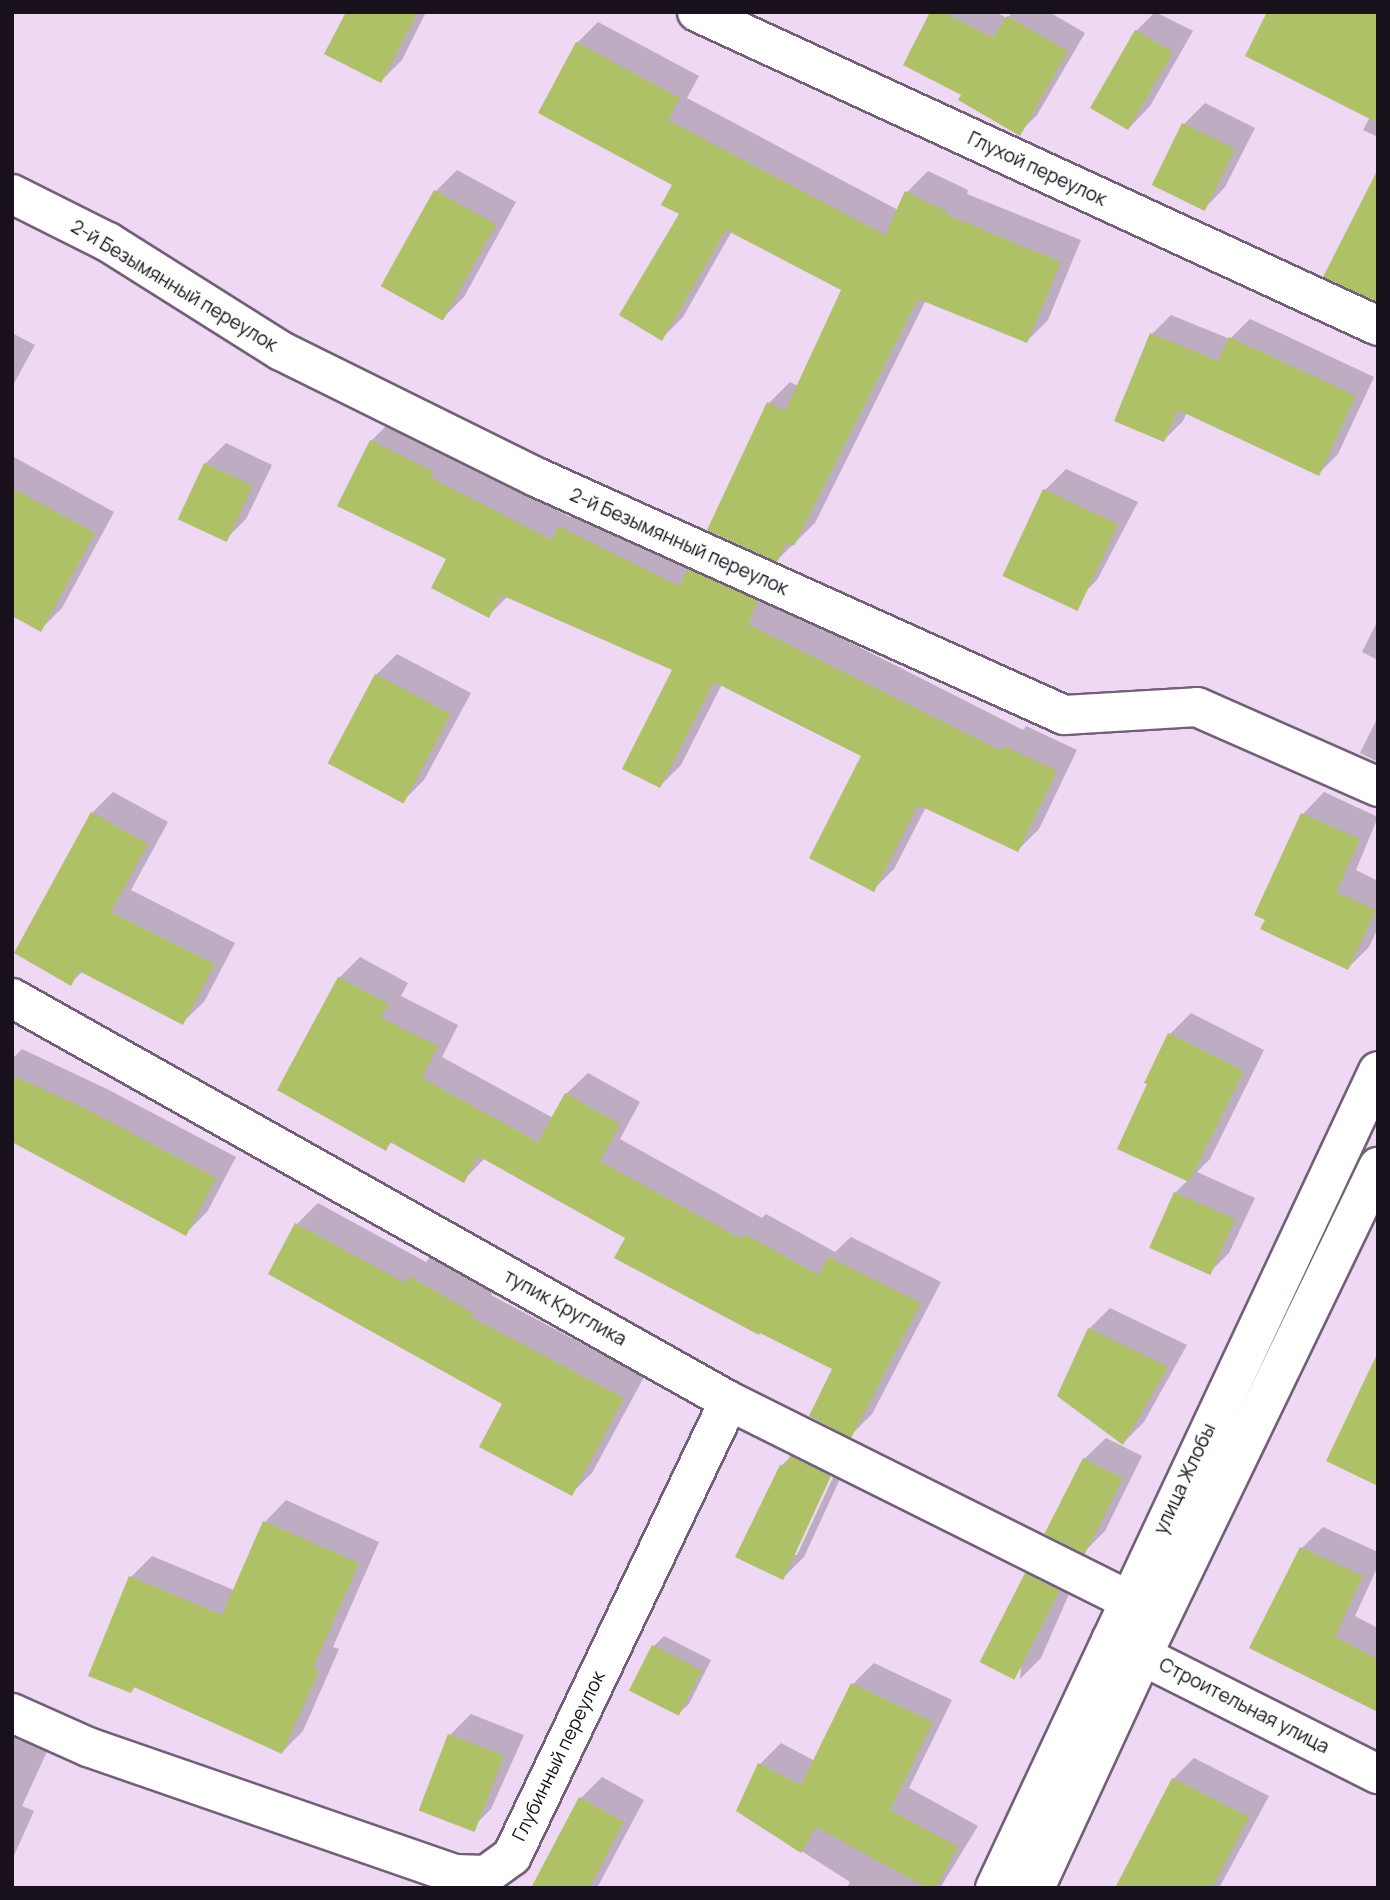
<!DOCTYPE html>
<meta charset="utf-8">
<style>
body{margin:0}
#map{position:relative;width:1390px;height:1900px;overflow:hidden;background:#eed8f3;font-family:Manrope,sans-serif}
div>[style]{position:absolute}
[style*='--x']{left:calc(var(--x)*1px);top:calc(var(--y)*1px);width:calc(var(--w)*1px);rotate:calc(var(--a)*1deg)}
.shadow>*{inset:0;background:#0003}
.building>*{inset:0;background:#afc166;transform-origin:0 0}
.roads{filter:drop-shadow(2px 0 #736078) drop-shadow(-2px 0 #736078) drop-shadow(0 2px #736078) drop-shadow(0 -2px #736078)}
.minor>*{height:38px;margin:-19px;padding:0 19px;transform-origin:19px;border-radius:19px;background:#fff}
.secondary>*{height:38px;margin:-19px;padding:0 19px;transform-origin:19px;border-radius:19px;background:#fff}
span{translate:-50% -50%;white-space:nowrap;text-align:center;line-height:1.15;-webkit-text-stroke:7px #fff;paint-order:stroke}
.street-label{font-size:19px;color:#18101a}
.frame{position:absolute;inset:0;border:14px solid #18101a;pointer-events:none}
</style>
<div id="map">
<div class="shadow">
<i style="clip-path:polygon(348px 12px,426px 12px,402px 60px,381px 81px)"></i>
<i style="clip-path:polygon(932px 12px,995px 12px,1007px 18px,1013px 12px,1049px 12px,1085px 33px,1037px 115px,1019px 133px,963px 94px)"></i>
<i style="clip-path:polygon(1155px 12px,1193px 31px,1150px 106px,1129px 128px,1136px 31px)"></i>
<i style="clip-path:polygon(1378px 12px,1378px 137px,1363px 130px,1370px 117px)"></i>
<i style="clip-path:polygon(598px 22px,699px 76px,687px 98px,898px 210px,907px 192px,928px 171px,968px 190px,967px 194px,1081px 240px,1048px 320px,1027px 341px,926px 300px,815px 523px,777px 560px,769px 403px,790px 382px,798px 386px,844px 290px,732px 231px,683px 317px,662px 338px,681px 213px,674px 184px,577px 43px)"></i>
<i style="clip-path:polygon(1205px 103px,1255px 128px,1225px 187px,1204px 209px,1184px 124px)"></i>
<i style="clip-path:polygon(457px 170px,516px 202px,464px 297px,443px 318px,436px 191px)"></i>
<i style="clip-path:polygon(1171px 315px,1230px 339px,1250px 319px,1374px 377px,1338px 454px,1319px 473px,1187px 412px,1183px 421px,1164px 440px,1152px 334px)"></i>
<i style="clip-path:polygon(12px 333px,35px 345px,12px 387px)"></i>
<i style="clip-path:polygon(392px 420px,454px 451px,451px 457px,570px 517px,581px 506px,1023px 730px,1026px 726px,1077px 750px,1039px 829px,1018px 850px,926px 807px,894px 869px,873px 890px,864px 755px,722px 684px,681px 765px,660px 786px,675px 670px,508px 596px,489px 615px,371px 441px)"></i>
<i style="clip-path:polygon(226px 443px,272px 465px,246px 519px,225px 540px,205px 464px)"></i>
<i style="clip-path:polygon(12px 456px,114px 512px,62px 608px,41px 629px,12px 614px)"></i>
<i style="clip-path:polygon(1066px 469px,1138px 502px,1097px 580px,1076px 601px,1045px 490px)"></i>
<i style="clip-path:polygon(1378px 620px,1378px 660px,1362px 652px)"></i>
<i style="clip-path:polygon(397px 654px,471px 693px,424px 780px,403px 801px,376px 675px)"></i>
<i style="clip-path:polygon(1378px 717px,1378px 762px,1360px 753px)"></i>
<i style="clip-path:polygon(113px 792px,168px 822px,131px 890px,235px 943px,204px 1002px,182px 1023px,83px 971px,70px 984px,92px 813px)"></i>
<i style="clip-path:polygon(1324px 792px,1378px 817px,1356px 870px,1378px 881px,1378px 928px,1369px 947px,1348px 968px,1257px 914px,1303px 814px)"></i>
<i style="clip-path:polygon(360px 957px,408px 983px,401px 996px,458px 1025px,442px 1057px,553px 1118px,566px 1094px,588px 1073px,640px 1102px,620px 1139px,762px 1218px,766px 1214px,835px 1252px,851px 1237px,941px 1282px,872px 1414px,851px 1435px,834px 1368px,628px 1237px,485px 1158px,463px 1181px,392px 1142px,385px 1149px,339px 978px)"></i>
<i style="clip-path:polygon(1191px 1013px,1264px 1050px,1210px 1159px,1197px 1172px,1255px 1198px,1229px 1253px,1208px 1274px,1150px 1247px,1175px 1193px,1188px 1180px,1146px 1082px,1170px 1034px)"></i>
<i style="clip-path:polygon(22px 1049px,107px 1089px,236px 1157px,207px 1212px,186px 1233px,12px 1137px,12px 1059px)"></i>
<i style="clip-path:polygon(318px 1203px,426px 1262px,431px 1256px,493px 1291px,491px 1295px,644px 1377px,592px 1473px,571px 1494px,505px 1404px,297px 1224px)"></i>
<i style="clip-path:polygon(1110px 1308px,1187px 1345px,1144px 1422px,1123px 1443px,1089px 1329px)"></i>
<i style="clip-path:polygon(evenodd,812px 1436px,851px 1455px,804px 1557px,783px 1578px,781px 1466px,812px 1436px,833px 1468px,837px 1469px,797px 1555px,793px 1555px,833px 1468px)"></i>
<i style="clip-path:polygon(1106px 1438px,1142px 1456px,1105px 1531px,1084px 1552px,1084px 1459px)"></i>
<i style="clip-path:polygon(286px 1500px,379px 1542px,333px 1647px,339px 1649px,303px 1731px,282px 1752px,136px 1686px,131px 1691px,91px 1675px,131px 1577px,152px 1556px,234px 1590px,265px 1522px)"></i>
<i style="clip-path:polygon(1323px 1527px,1378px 1552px,1378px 1566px,1355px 1616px,1378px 1628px,1378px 1699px,1251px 1647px,1302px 1548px)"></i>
<i style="clip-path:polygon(1048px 1553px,1080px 1569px,1041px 1658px,1020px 1679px,1027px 1574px)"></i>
<i style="clip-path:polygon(664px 1636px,711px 1660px,689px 1704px,678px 1714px,654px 1646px)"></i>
<i style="clip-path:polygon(874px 1663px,952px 1700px,909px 1788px,978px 1826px,940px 1888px,847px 1888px,850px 1882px,739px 1811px,760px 1764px,781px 1743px,815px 1761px,853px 1684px)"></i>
<i style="clip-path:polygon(471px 1714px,524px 1735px,491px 1809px,470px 1830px,450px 1735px)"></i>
<i style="clip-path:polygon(12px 1726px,51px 1743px,22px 1806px,34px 1811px,12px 1860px)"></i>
<i style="clip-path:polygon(1194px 1758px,1269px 1796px,1219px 1888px,1117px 1888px,1173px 1779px)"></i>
<i style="clip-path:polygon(602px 1777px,644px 1800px,597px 1888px,533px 1888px,581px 1798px)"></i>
</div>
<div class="building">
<i style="clip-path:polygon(346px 12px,418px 12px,381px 83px,324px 54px)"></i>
<i style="clip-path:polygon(930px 12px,943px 12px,993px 38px,1007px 16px,1068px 51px,1020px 136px,958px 100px,961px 95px,903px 65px)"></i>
<i style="clip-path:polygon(1267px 12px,1378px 12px,1378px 123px,1245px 56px)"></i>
<i style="left:1135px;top:30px;width:44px;height:90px;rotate:30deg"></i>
<i style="clip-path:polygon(576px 42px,680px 98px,668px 120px,885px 235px,905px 191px,948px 212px,947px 215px,1061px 262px,1027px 343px,918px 299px,794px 546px,787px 542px,777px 562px,707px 530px,767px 402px,785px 411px,841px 290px,726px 230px,662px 341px,619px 315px,679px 214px,661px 205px,672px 185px,538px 113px)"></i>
<i style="left:1182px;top:123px;width:59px;height:69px;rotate:26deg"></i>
<i style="clip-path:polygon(1378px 169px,1378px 302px,1323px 277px)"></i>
<i style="left:434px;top:190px;width:71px;height:110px;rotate:29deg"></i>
<i style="clip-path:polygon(1150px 333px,1218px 361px,1229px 337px,1356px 396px,1319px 476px,1178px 410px,1164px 442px,1114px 421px)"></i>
<i style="clip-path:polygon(370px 440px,434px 472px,431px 478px,552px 540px,558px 526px,679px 586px,688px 569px,758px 601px,748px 624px,1002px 751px,1004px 746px,1057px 771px,1018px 852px,918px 805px,874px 892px,809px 858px,861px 756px,714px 682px,660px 788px,622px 769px,672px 670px,501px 595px,489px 618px,431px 588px,446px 559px,337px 506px)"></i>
<i style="left:204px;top:463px;width:54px;height:62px;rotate:25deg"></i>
<i style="clip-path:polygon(12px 488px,95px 533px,41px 632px,12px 616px)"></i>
<i style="left:1043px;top:489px;width:83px;height:96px;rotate:25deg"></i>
<i style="left:375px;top:674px;width:86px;height:101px;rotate:28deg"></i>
<i style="clip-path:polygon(91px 812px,148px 844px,111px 912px,215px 964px,183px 1025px,79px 971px,71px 986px,14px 953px)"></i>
<i style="clip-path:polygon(1301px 813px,1360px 839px,1336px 892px,1376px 910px,1348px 970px,1260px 929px,1265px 920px,1254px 915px)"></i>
<i style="clip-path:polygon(338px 977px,389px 1004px,381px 1018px,438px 1046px,422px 1078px,538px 1142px,565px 1093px,620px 1124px,600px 1161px,741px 1239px,744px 1234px,819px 1275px,828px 1257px,921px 1303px,851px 1438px,809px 1416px,832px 1369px,760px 1333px,759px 1335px,614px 1258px,625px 1238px,478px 1156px,464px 1183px,390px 1142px,386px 1151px,277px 1090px)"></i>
<i style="clip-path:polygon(1168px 1033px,1244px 1071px,1189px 1182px,1117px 1149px,1147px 1084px,1144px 1083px)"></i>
<i style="clip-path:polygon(12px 1075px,86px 1109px,216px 1178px,186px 1236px,12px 1142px)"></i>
<i style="left:1174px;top:1192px;width:67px;height:61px;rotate:24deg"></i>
<i style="clip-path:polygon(295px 1223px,405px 1283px,409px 1276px,473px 1313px,471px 1317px,624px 1398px,572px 1496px,479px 1447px,502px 1404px,268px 1274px)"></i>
<i style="clip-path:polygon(1088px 1328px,1168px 1367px,1123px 1445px,1057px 1396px)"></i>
<i style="clip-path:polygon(1378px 1352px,1378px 1486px,1326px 1461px)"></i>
<i style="clip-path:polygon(790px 1456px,831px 1476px,783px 1580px,735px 1557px,780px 1465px,784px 1467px)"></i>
<i style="left:1083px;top:1458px;width:45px;height:85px;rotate:27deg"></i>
<i style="clip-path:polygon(263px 1521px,359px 1563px,313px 1668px,319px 1671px,282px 1754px,134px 1687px,131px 1693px,88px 1676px,129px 1576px,222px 1615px)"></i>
<i style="clip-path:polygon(1300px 1547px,1363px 1576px,1335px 1637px,1378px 1659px,1378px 1712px,1249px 1648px)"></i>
<i style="left:1025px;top:1573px;width:39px;height:100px;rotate:27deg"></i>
<i style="left:652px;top:1645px;width:56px;height:51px;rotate:27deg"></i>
<i style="clip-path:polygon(851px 1683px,933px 1722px,890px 1810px,958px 1847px,936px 1888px,927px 1888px,816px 1827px,801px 1853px,736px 1811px,758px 1763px,801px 1785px)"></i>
<i style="left:448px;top:1734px;width:60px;height:82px;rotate:21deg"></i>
<i style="clip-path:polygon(1172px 1778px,1249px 1817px,1212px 1888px,1115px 1888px)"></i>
<i style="clip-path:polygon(579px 1797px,624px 1822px,589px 1888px,531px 1888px)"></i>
</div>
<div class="roads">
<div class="minor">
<i style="--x:697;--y:12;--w:750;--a:24.75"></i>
<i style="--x:12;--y:194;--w:107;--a:26.6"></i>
<i style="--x:108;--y:242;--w:204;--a:32.2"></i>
<i style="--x:281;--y:351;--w:284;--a:26.3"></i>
<i style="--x:536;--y:477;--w:579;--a:24.26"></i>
<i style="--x:1064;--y:715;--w:133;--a:-3.4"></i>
<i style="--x:1197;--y:707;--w:198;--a:23.8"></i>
<i style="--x:12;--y:998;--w:822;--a:29.34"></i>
<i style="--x:729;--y:1401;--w:446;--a:26.5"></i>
<i style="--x:1111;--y:1640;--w:299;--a:26.7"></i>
<i style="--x:12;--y:1713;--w:83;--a:24.1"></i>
<i style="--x:88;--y:1747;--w:388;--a:19.1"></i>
<i style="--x:455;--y:1874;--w:31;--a:2"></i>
<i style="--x:486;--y:1875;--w:32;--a:-36"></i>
<i style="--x:512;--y:1856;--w:504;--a:-64.5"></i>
</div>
<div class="secondary">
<i style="--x:995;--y:1888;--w:902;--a:-64.88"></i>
<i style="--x:1035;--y:1888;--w:258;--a:-65.2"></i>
<i style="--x:1143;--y:1654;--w:541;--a:-64.24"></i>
</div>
</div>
<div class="street-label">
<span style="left:1037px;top:169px;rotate:25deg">Глухой переулок</span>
<span style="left:174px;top:286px;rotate:31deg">2-й Безымянный переулок</span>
<span style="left:679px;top:542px;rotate:24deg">2-й Безымянный переулок</span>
<span style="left:565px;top:1308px;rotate:29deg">тупик Круглика</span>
<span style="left:1185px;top:1479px;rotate:-65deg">улица Жлобы</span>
<span style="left:1244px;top:1706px;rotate:27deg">Строительная улица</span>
<span style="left:559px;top:1756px;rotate:-64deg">Глубинный переулок</span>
</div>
<div class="frame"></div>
</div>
